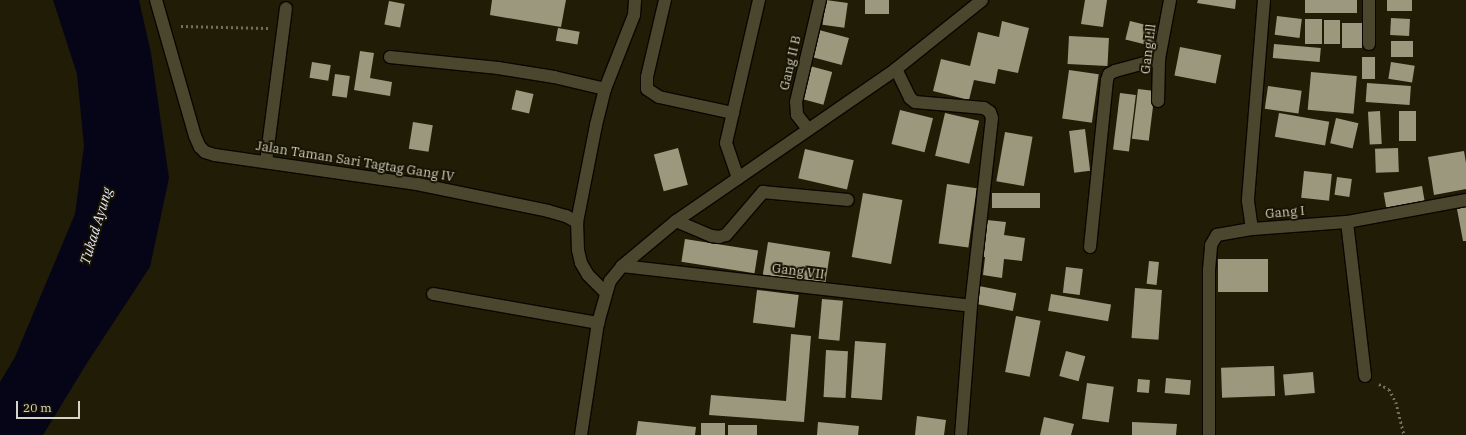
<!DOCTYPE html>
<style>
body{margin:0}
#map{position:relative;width:1466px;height:435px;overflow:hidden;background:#201c05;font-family:"IBM Plex Serif",serif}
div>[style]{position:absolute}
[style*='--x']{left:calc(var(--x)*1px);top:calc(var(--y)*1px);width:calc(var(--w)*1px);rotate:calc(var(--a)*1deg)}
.water>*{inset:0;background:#060518}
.building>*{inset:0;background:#9c987d;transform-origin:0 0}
.path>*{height:2.5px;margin-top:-1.25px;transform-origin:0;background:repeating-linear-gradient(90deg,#736f5c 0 2px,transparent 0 5px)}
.roads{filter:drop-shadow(1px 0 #0a0600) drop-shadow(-1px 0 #0a0600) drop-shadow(0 1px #0a0600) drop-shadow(0 -1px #0a0600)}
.lane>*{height:12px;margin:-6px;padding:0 6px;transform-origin:6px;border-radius:6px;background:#4b472f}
.street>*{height:12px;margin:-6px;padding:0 6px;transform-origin:6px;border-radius:6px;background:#4b472f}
span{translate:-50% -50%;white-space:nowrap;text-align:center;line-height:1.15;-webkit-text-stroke:4px #171300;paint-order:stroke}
.street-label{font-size:13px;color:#d7d4c6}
.water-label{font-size:14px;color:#e1e2f8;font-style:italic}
.scale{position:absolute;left:16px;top:401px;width:64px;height:18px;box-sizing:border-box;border:2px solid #d7d4c6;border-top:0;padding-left:5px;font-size:12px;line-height:14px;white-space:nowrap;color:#d7d4c6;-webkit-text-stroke:3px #171300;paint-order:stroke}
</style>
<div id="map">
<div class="water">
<i style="clip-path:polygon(53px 0,139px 0,151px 53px,169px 178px,150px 267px,87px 363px,43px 435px,0 435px,0 382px,15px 357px,75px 214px,84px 146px,77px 74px)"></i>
</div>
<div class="building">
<i style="clip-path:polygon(492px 0,566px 0,561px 27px,490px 15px)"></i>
<i style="left:826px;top:0;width:22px;height:25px;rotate:8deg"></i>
<i style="left:865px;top:0;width:24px;height:14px"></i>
<i style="clip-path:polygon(1085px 0,1107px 0,1103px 27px,1081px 24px)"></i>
<i style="clip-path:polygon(1198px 0,1236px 0,1235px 9px,1197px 3px)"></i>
<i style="left:1305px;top:0;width:52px;height:13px"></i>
<i style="left:1387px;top:0;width:25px;height:11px"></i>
<i style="left:389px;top:1px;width:16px;height:24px;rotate:11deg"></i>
<i style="left:1277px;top:16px;width:25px;height:19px;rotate:7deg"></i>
<i style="left:1391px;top:18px;width:19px;height:17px;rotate:3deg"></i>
<i style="left:1305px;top:19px;width:17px;height:25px"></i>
<i style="left:1324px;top:20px;width:16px;height:24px"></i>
<i style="clip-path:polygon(1002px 21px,1029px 28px,1018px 73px,998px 69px,995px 84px,974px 80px,969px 100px,933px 91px,941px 59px,970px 66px,978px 32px,999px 37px)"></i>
<i style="left:1130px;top:21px;width:34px;height:19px;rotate:14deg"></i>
<i style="left:1342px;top:23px;width:20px;height:25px"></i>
<i style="left:558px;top:28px;width:22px;height:13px;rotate:10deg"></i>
<i style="left:819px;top:30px;width:31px;height:28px;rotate:15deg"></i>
<i style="left:1069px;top:36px;width:40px;height:28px;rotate:3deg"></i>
<i style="left:1391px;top:41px;width:22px;height:16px"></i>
<i style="left:1274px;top:44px;width:47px;height:14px;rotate:5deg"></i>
<i style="left:1180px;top:47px;width:42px;height:29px;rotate:11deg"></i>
<i style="clip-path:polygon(360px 51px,374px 53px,370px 78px,392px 82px,390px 96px,354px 90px)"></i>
<i style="left:1375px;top:57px;width:22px;height:13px;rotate:90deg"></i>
<i style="left:312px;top:62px;width:19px;height:16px;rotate:9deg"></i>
<i style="left:1391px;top:62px;width:24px;height:17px;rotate:9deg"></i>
<i style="left:810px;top:66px;width:23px;height:34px;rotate:15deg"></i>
<i style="left:1069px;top:70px;width:30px;height:49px;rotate:8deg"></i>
<i style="left:1311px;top:72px;width:46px;height:38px;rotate:5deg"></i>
<i style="left:335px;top:74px;width:15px;height:22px;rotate:8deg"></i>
<i style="left:1367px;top:83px;width:44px;height:19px;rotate:4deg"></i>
<i style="left:1268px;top:86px;width:34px;height:23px;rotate:8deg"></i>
<i style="left:1138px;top:89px;width:17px;height:50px;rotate:7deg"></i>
<i style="left:516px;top:90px;width:18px;height:20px;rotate:13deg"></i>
<i style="left:1120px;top:93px;width:16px;height:57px;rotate:7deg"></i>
<i style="left:900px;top:110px;width:34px;height:35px;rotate:14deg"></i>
<i style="left:1380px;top:111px;width:33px;height:12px;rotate:87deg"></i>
<i style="left:1399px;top:111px;width:17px;height:30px"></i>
<i style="left:945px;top:113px;width:35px;height:44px;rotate:13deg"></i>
<i style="left:1279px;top:113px;width:51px;height:24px;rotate:10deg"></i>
<i style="left:1336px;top:118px;width:23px;height:26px;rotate:13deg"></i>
<i style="left:413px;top:122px;width:20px;height:27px;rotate:9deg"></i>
<i style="left:1085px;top:129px;width:42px;height:16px;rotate:83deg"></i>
<i style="left:1005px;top:132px;width:28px;height:50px;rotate:10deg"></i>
<i style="left:678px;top:148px;width:38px;height:25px;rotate:75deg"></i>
<i style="left:1398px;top:148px;width:24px;height:23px;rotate:88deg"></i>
<i style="left:805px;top:149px;width:50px;height:30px;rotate:13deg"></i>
<i style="clip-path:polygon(1464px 151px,1466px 163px,1466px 189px,1434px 195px,1428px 157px)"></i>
<i style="left:1304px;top:171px;width:28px;height:27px;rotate:6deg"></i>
<i style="left:1337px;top:177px;width:15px;height:18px;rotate:8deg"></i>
<i style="left:947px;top:184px;width:30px;height:60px;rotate:8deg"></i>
<i style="left:1422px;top:186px;width:17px;height:39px;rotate:80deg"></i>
<i style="left:863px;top:193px;width:40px;height:65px;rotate:10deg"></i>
<i style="left:992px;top:193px;width:48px;height:15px"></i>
<i style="clip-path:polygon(1466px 207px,1466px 241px,1463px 241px,1457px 209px)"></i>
<i style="clip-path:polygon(987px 220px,1006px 222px,1004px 235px,1025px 238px,1022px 261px,1004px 259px,1002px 278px,983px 275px,985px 257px,982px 257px)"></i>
<i style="left:685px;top:239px;width:74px;height:23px;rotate:9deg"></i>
<i style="left:768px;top:242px;width:63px;height:33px;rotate:9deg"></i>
<i style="left:1218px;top:259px;width:50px;height:33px"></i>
<i style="left:1149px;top:261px;width:10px;height:23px;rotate:6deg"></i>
<i style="left:1066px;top:267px;width:17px;height:26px;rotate:7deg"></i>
<i style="left:979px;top:286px;width:38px;height:18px;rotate:11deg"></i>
<i style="left:1135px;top:288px;width:27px;height:50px;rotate:4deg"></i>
<i style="left:757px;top:290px;width:42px;height:33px;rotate:7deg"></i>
<i style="left:1051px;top:294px;width:61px;height:17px;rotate:10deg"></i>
<i style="left:822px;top:299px;width:21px;height:40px;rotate:5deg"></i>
<i style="left:1016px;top:316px;width:25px;height:57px;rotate:11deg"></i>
<i style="clip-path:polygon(791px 334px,811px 336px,804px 422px,709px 415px,711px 395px,786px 401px)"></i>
<i style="left:855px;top:341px;width:31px;height:57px;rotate:4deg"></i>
<i style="left:826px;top:350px;width:22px;height:47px;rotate:3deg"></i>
<i style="left:1066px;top:351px;width:20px;height:26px;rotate:15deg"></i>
<i style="left:1274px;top:366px;width:30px;height:53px;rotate:88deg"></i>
<i style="left:1313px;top:372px;width:21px;height:30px;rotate:85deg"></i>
<i style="left:1166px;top:378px;width:25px;height:15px;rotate:5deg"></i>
<i style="left:1138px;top:379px;width:12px;height:13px;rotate:5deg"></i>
<i style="left:1087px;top:383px;width:27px;height:36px;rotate:8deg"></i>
<i style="clip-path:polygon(917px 416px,946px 420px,944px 435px,915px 435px)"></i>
<i style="clip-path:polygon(1044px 417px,1074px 424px,1071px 435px,1040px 435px)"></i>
<i style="clip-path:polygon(638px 421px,696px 427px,695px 435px,636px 435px)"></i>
<i style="clip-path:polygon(818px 422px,859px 426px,858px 435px,817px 435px)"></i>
<i style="clip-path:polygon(1132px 422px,1177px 424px,1176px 435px,1132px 435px)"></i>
<i style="left:701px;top:423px;width:24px;height:12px"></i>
<i style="left:757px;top:425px;width:10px;height:29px;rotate:90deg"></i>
</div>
<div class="path">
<i style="--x:181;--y:26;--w:87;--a:1.3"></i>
<i style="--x:1379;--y:384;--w:11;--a:27"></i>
<i style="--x:1389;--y:389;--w:15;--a:62"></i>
<i style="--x:1396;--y:402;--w:34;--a:76"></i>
</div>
<div class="roads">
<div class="lane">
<i style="--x:433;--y:294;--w:168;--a:10"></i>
</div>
<div class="street">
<i style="--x:156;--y:0;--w:141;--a:74"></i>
<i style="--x:195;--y:136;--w:12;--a:66"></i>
<i style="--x:200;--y:147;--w:7;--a:45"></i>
<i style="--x:205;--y:152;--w:10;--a:17"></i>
<i style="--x:215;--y:155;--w:204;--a:8.2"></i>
<i style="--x:417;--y:184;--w:134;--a:11.6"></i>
<i style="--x:548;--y:211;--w:19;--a:16"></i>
<i style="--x:566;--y:216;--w:13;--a:29"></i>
<i style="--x:665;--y:0;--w:79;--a:103.2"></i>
<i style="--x:647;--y:77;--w:12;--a:90"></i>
<i style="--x:647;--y:89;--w:14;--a:34"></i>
<i style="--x:659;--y:97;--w:76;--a:12.2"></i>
<i style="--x:1264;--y:0;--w:202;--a:94.6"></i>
<i style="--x:1248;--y:201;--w:28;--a:82"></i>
<i style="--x:1252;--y:229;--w:95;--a:-4.2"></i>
<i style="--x:1347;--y:222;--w:155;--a:83.3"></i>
<i style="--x:1369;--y:44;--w:44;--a:-90"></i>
<i style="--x:390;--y:57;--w:109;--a:5.8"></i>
<i style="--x:498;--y:68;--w:57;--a:9.1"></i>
<i style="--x:554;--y:77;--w:52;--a:13.2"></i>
<i style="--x:896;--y:69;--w:32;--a:64"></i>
<i style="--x:910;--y:98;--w:6;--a:39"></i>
<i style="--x:915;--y:102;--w:69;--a:5"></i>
<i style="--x:984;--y:108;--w:7;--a:34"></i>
<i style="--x:990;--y:112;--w:6;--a:72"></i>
<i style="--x:992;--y:118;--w:189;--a:96.4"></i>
<i style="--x:971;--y:306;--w:129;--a:94.4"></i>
<i style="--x:1158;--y:101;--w:42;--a:-88.6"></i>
<i style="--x:1159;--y:59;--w:60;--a:-79.4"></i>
<i style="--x:808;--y:129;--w:18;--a:-128"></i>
<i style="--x:797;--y:115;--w:13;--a:-94"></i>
<i style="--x:796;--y:102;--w:105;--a:-76.8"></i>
<i style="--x:266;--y:162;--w:155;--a:-82.6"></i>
<i style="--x:738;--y:178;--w:37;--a:-109"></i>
<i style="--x:726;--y:143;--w:147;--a:-77"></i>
<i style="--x:676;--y:221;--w:39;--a:23"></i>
<i style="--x:712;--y:236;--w:7;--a:8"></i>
<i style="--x:719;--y:237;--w:7;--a:-16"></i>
<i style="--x:726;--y:235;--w:57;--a:-49.3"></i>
<i style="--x:763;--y:192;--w:85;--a:5.4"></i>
<i style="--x:1347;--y:222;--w:121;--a:-10.5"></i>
<i style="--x:1090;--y:247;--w:168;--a:-84.2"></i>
<i style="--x:1107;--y:80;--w:6;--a:-72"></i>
<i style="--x:1109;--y:74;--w:7;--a:-27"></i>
<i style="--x:1115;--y:71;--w:46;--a:-15.3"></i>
<i style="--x:622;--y:266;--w:351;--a:6.5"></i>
<i style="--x:606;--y:293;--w:25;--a:-135"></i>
<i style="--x:588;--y:275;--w:14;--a:-120"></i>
<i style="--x:581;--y:263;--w:13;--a:-103"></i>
<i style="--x:578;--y:250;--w:28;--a:-92"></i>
<i style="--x:577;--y:222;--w:99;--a:-78.9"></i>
<i style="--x:596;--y:125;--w:37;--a:-76"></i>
<i style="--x:605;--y:89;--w:79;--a:-68.6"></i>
<i style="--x:634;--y:15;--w:15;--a:-86"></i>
<i style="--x:581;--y:435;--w:113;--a:-81.4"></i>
<i style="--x:598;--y:323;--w:44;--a:-74.1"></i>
<i style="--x:610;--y:281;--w:19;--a:-51"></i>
<i style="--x:622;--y:266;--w:70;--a:-39.8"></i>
<i style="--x:676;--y:221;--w:267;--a:-34.6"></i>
<i style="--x:896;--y:69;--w:110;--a:-38.7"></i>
<i style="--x:1209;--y:435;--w:165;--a:-90"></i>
<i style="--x:1209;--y:270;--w:25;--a:-85"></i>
<i style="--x:1211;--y:245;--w:12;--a:-59"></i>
<i style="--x:1217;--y:235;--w:36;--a:-10"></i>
</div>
</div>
<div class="street-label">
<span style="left:1149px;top:49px;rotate:-83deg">Gang Lll</span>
<span style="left:791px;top:63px;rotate:-77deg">Gang II B</span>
<span style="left:355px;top:162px;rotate:9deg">Jalan Taman Sari Tagtag Gang IV</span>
<span style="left:1285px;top:213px;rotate:-5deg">Gang I</span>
<span style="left:798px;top:272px;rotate:7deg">Gang VII</span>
</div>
<div class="water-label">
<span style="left:96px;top:226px;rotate:-73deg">Tukad Ayung</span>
</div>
<div class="scale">20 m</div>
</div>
